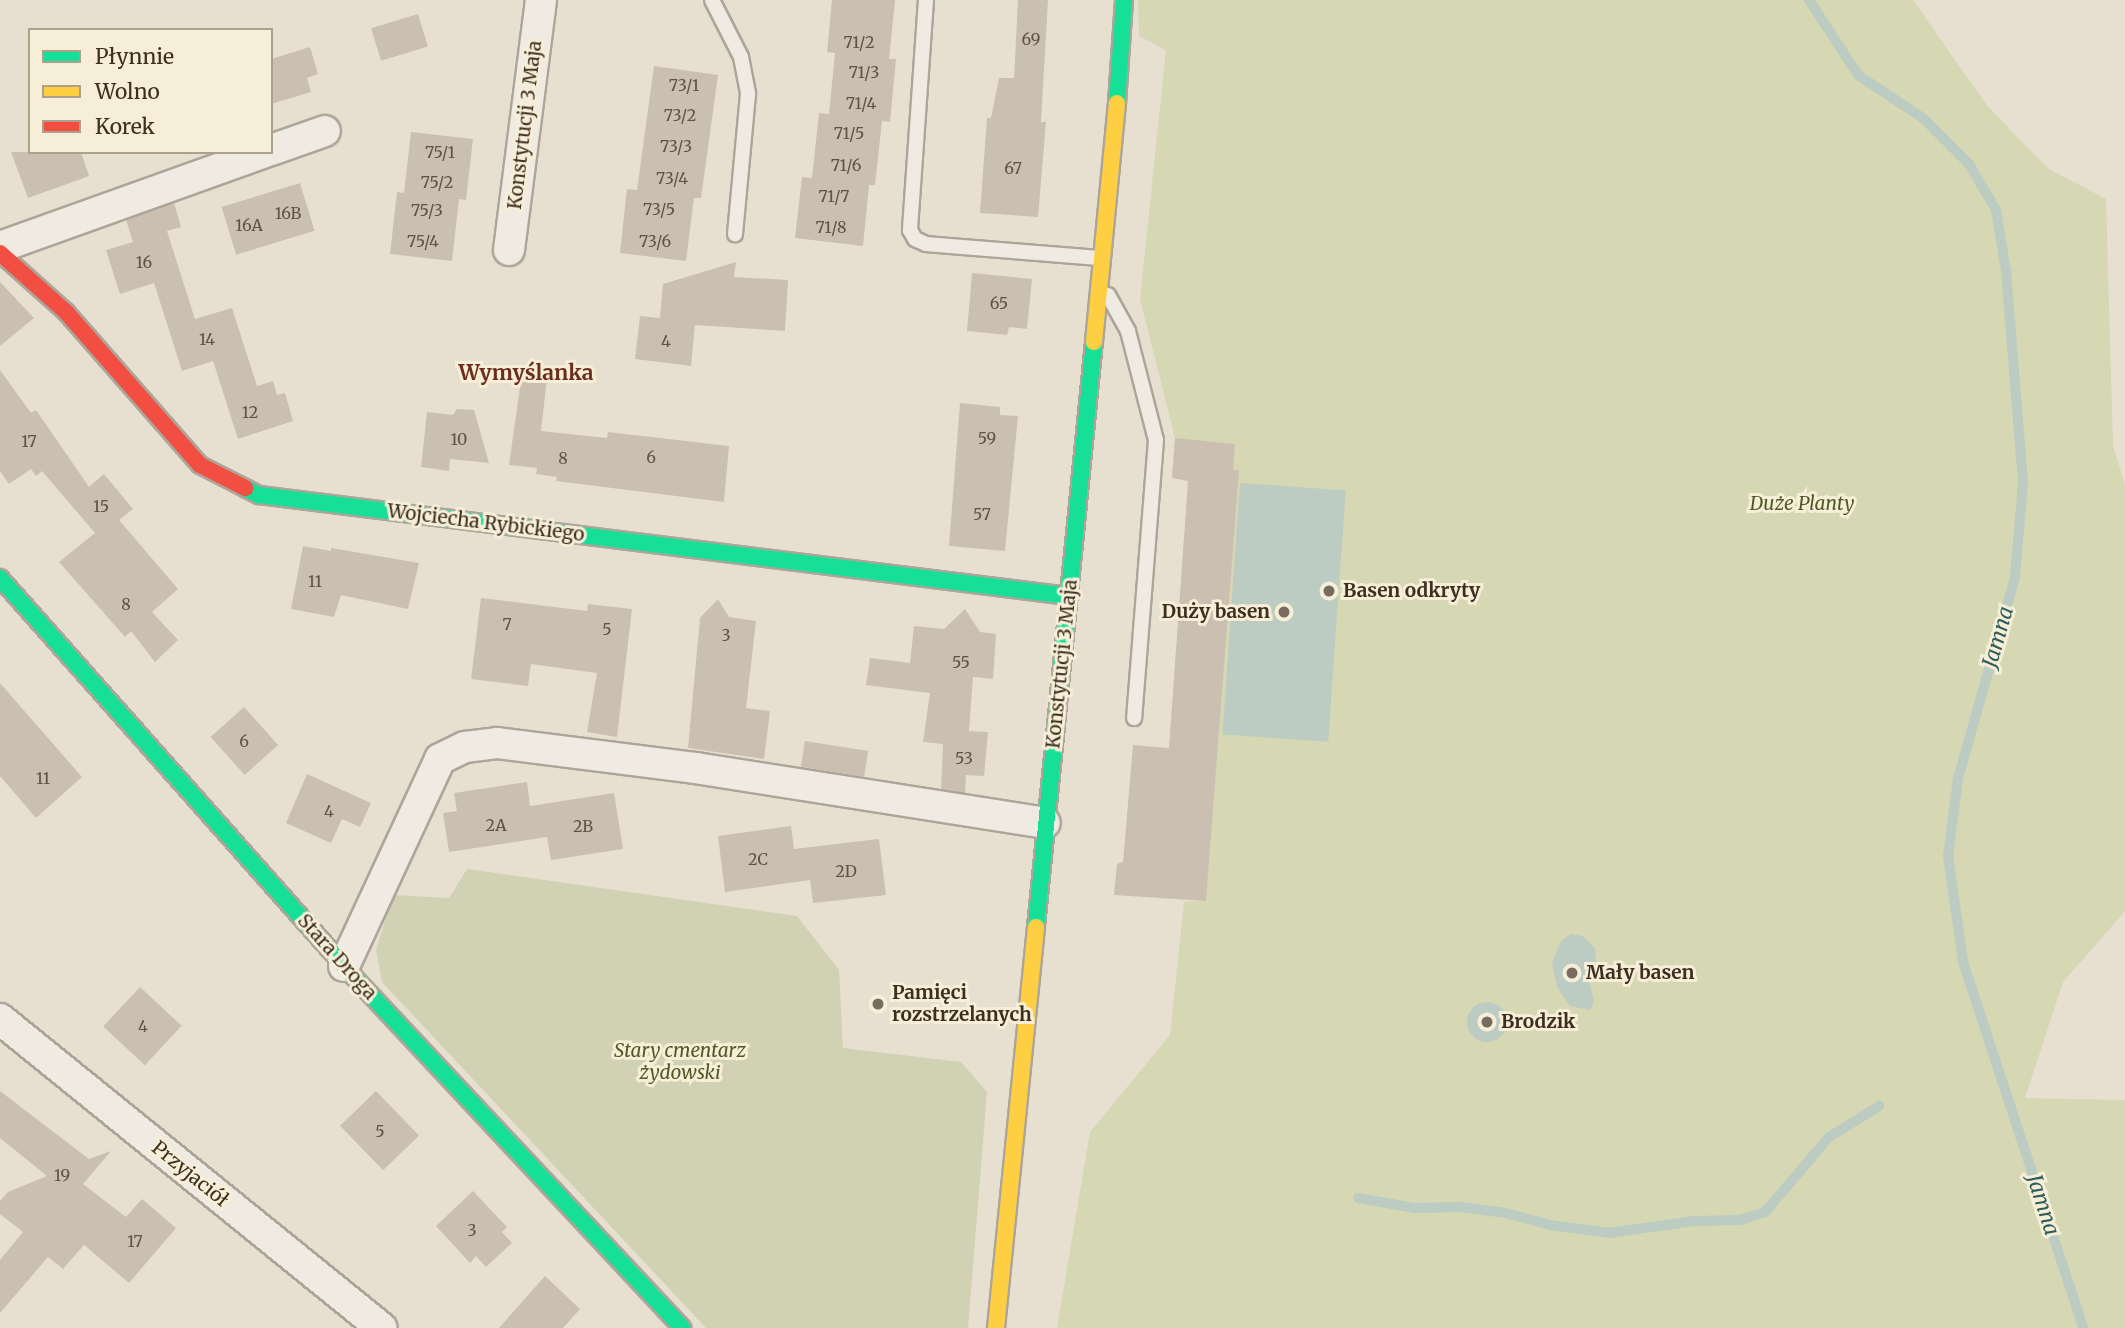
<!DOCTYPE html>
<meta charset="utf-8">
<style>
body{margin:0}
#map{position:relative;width:2125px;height:1328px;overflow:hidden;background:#e7e0d1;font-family:Merriweather,serif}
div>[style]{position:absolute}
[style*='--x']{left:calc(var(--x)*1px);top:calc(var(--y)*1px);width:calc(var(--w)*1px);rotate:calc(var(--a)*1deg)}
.green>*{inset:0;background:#d6d7b3}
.cemetery>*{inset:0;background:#d1d1b3}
.water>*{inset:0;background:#bcccc2;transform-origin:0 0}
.round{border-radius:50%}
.stream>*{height:10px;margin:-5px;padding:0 5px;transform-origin:5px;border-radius:5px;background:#bcccc2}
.building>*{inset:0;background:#cbbfb2;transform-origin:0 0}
.roads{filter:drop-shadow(2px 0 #ada599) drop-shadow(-2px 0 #ada599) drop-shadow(0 2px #ada599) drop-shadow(0 -2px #ada599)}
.lane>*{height:14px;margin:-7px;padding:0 7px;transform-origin:7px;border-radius:7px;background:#efebe3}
.street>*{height:30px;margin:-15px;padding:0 15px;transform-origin:15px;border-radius:15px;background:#efebe3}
.fast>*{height:16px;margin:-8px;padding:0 8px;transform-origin:8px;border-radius:8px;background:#16e098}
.slow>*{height:16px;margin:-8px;padding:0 8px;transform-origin:8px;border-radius:8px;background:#ffcf43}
.jam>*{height:16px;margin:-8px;padding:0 8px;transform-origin:8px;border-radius:8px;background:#f24e42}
.dots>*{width:19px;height:19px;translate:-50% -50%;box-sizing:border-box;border:4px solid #f7eed8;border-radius:50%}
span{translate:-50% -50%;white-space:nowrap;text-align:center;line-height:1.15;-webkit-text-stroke:6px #f7eed8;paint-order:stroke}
.number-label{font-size:16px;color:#605244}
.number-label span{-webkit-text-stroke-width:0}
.street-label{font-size:19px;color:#3d2e20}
.park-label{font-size:19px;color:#4d5a26;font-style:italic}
.poi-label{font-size:19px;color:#3d2e20;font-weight:700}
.left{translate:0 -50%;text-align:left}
.right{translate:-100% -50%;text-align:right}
.neighbourhood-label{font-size:21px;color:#6b2e1e;font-weight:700}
.water-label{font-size:21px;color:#2f5d5a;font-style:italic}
.legend{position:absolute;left:28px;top:28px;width:245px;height:126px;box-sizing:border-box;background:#f7eed8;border:2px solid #ada18e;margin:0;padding:9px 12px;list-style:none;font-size:21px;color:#3d2e20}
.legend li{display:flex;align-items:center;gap:14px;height:35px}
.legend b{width:35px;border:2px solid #ada18e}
</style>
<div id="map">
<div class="green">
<i style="clip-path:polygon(1138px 0,1913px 0,1986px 104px,2017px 137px,2049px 169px,2106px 199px,2113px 445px,2125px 485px,2125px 911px,2063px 982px,2025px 1098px,2125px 1100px,2125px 1328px,1057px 1328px,1090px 1132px,1170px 1035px,1184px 902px,1206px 900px,1217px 752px,1169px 748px,1189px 478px,1172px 478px,1175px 438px,1140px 299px,1166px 50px,1139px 36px)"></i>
</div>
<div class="cemetery">
<i style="clip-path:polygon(467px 869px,797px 916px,839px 970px,843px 1048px,961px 1062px,987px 1092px,968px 1328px,706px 1328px,382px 982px,376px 950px,393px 895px,449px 898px)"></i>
</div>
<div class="water">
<i style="left:1240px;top:483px;width:106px;height:252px;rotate:4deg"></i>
<i style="clip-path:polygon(1571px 934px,1583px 936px,1595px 948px,1596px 964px,1588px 977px,1594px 1001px,1590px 1010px,1570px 1006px,1557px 987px,1552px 963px,1561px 941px)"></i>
<i class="round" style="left:1467px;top:1002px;width:40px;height:40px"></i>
</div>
<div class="stream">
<i style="--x:1809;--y:0;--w:90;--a:56.8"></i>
<i style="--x:1858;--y:75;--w:78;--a:33.5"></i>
<i style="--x:1923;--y:118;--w:65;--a:45"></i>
<i style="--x:1969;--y:164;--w:53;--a:59.6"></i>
<i style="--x:1996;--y:210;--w:62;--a:80.7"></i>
<i style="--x:2006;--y:271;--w:213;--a:85.4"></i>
<i style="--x:2023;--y:483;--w:94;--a:94.9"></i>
<i style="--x:2015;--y:577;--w:209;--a:105.8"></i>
<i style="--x:1958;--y:778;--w:79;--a:97.3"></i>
<i style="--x:1948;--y:856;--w:107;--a:81.9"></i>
<i style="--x:1963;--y:962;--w:385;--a:71.8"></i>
<i style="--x:1358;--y:1198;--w:58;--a:10"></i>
<i style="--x:1415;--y:1208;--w:45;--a:-1.3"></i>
<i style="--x:1460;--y:1207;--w:46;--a:7.4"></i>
<i style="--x:1506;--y:1213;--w:46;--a:15.3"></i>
<i style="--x:1550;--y:1225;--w:60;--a:7.7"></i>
<i style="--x:1609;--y:1233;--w:86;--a:-8"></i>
<i style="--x:1694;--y:1221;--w:46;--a:-1.2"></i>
<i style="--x:1740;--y:1220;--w:26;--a:-18"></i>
<i style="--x:1765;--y:1212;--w:99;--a:-49.5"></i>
<i style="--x:1829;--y:1137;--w:59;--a:-31.8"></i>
</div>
<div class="building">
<i style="clip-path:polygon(832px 0,895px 0,889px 59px,896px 59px,890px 122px,882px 121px,875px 185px,869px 185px,863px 246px,795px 238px,802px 177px,812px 178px,819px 113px,829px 114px,835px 53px,827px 52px)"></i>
<i style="clip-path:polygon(1018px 0,1048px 0,1041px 122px,1046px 122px,1038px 217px,980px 213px,987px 118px,991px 118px,999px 78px,1014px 78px)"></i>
<i style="left:418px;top:14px;width:34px;height:49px;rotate:73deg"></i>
<i style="clip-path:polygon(310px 47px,318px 74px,307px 78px,311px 92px,271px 104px,271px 59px)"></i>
<i style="clip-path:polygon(654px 66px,718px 75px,701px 198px,694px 198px,686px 261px,620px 253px,627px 189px,637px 190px)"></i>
<i style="clip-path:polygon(411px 132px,473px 139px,466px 200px,459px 199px,452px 261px,390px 254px,397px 192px,404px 193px)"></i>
<i style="clip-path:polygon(11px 152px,81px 152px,89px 176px,28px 198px)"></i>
<i style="left:300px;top:183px;width:50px;height:82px;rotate:73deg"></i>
<i style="clip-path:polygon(174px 203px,181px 227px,167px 231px,195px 319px,232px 308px,257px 386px,273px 381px,277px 395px,285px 393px,293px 421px,238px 439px,213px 361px,182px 371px,154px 283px,120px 294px,106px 250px,133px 242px,126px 220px)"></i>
<i style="clip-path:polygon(736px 262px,734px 277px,788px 280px,785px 331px,695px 325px,691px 366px,635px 359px,640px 316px,660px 318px,663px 284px)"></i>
<i style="clip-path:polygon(972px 273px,1032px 279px,1027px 329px,1009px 327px,1007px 335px,967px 331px)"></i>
<i style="clip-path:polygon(0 282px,34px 318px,0 346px)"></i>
<i style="clip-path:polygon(523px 366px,548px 369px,541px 431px,607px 438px,608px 432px,729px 446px,724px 502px,556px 481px,557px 477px,536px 474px,537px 468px,509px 465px)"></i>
<i style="clip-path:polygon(0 370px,31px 413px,36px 410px,89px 487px,104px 474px,133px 509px,119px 520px,178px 589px,152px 612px,178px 640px,155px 662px,131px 631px,125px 637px,59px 562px,95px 533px,42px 471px,36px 476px,31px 469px,9px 484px,0 471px)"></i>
<i style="clip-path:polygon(960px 403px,1000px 407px,1000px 415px,1018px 416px,1005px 551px,949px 546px)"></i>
<i style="clip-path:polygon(457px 409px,474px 410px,489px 463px,450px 459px,449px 471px,421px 467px,427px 412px,453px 415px)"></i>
<i style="clip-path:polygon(1175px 438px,1235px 444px,1233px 470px,1239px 470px,1206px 901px,1114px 895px,1117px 864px,1123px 862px,1133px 745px,1169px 748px,1188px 481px,1172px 478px)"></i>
<i style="clip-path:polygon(303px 546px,331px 551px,331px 548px,419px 563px,408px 609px,341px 595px,334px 617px,291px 609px)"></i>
<i style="clip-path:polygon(481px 598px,587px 611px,588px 604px,632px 609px,617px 737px,587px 732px,597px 673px,531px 664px,528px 686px,471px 679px)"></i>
<i style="clip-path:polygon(718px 599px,729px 617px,756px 621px,746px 708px,770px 711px,764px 759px,688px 748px,700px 618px)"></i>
<i style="clip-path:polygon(965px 609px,980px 632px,996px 634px,993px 679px,973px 677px,969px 731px,988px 732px,984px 776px,966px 775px,965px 793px,941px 789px,943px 744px,923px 742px,930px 693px,866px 685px,870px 658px,910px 663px,914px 626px,944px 629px)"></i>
<i style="clip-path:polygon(0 683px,82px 777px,36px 818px,0 776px)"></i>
<i style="left:244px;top:707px;width:51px;height:45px;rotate:48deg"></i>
<i style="left:805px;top:741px;width:64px;height:26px;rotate:9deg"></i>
<i style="clip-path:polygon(307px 774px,371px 803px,360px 827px,342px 819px,331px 843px,286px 823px)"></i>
<i style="clip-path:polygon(527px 782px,530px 806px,614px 793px,623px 849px,551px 860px,547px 837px,449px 852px,443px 813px,457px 811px,454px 793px)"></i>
<i style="clip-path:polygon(791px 826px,794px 849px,879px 839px,886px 895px,813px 903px,810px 880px,725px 892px,718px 836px)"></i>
<i style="left:140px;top:987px;width:57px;height:54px;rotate:43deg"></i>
<i style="clip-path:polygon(0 1091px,89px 1159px,111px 1151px,83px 1184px,126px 1217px,142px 1199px,176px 1228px,129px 1283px,84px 1245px,63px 1269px,48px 1257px,0 1313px,0 1260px,23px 1232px,0 1214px,0 1201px,8px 1192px,47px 1176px,0 1138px)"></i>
<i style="left:376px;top:1091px;width:62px;height:50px;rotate:46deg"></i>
<i style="clip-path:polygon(473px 1191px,507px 1227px,502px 1232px,512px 1243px,486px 1267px,476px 1256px,470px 1263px,436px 1226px)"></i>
<i style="clip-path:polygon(545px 1276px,580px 1309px,563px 1328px,499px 1328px)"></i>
</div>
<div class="roads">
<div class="lane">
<i style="--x:712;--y:0;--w:64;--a:63"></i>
<i style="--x:741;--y:57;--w:38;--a:79"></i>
<i style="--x:748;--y:94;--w:141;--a:95.3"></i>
<i style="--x:926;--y:0;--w:231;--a:94"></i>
<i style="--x:910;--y:230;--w:10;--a:61"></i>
<i style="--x:915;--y:239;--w:12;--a:24"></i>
<i style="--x:926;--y:244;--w:176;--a:4.6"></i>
<i style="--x:1108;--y:295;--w:41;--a:60.9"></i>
<i style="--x:1128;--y:331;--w:113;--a:75.6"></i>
<i style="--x:1156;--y:440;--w:279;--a:94.5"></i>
</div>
<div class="street">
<i style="--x:271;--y:150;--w:57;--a:-19.4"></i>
<i style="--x:0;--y:247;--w:282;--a:-19.7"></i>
<i style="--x:509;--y:250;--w:252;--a:-82.7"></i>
<i style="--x:344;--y:966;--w:228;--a:-65.1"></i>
<i style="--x:440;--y:759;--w:28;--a:-26"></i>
<i style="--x:465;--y:747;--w:32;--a:-7"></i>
<i style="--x:497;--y:743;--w:200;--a:7.2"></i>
<i style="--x:695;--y:768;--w:354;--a:8.9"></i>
<i style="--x:0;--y:1019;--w:491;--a:39"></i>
</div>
<div class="fast">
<i style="--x:1117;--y:103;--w:103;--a:-86.1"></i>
<i style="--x:245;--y:488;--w:16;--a:27"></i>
<i style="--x:259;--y:495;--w:816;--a:7.11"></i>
<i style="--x:0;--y:578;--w:532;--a:48.43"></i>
<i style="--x:353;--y:976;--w:482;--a:46.9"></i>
<i style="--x:1036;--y:927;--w:588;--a:-84.34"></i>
</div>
<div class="slow">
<i style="--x:1094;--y:342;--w:240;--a:-84.5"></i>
<i style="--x:996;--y:1328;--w:403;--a:-84.3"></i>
</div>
<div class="jam">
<i style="--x:0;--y:253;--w:89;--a:41.8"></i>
<i style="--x:66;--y:312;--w:203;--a:48.8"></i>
<i style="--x:200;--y:465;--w:51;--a:27.1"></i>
</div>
</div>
<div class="dots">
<i style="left:1329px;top:591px;background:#786c5e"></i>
<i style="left:1284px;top:612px;background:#786c5e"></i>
<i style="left:1572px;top:973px;background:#786c5e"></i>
<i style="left:878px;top:1004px;background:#786c5e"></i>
<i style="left:1487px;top:1022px;background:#786c5e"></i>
</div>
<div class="number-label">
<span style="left:1031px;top:39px">69</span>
<span style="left:859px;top:42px">71/2</span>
<span style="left:864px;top:72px">71/3</span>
<span style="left:684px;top:85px">73/1</span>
<span style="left:861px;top:103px">71/4</span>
<span style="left:680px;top:115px">73/2</span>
<span style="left:849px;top:133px">71/5</span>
<span style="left:676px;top:146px">73/3</span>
<span style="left:440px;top:152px">75/1</span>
<span style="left:846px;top:165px">71/6</span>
<span style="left:1013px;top:168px">67</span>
<span style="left:672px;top:178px">73/4</span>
<span style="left:437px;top:182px">75/2</span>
<span style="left:834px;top:196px">71/7</span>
<span style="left:659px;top:209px">73/5</span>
<span style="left:427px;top:210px">75/3</span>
<span style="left:288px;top:213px">16B</span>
<span style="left:249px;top:225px">16A</span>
<span style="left:831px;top:227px">71/8</span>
<span style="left:423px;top:241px">75/4</span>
<span style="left:655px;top:241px">73/6</span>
<span style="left:144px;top:262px">16</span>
<span style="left:999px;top:303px">65</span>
<span style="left:207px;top:339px">14</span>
<span style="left:666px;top:341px">4</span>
<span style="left:250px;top:412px">12</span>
<span style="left:987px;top:438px">59</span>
<span style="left:459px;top:439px">10</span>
<span style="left:29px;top:441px">17</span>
<span style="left:651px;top:457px">6</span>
<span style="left:563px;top:458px">8</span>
<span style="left:101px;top:506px">15</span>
<span style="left:982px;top:514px">57</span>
<span style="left:315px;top:581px">11</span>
<span style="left:126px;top:604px">8</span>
<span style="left:507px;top:624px">7</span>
<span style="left:607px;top:629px">5</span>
<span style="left:726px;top:635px">3</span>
<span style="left:961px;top:662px">55</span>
<span style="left:244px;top:741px">6</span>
<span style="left:964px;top:758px">53</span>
<span style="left:43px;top:778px">11</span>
<span style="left:329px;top:811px">4</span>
<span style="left:496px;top:825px">2A</span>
<span style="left:583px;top:826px">2B</span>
<span style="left:758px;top:859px">2C</span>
<span style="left:846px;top:871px">2D</span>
<span style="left:143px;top:1026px">4</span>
<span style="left:380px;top:1131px">5</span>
<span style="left:62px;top:1175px">19</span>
<span style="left:472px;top:1230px">3</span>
<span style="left:135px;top:1241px">17</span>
</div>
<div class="street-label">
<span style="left:525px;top:125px;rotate:-83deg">Konstytucji 3 Maja</span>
<span style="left:486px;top:523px;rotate:7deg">Wojciecha Rybickiego</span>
<span style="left:1062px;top:664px;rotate:-84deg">Konstytucji 3 Maja</span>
<span style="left:337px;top:957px;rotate:48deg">Stara Droga</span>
<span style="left:190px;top:1174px;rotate:39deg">Przyjaciół</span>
</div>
<div class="park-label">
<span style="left:1802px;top:504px">Duże Planty</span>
<span style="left:680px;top:1062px">Stary cmentarz<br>żydowski</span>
</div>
<div class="poi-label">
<span class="left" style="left:1343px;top:591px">Basen odkryty</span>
<span class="right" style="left:1270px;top:612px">Duży basen</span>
<span class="left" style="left:1586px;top:973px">Mały basen</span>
<span class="left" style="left:892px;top:1004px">Pamięci<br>rozstrzelanych</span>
<span class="left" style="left:1501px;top:1022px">Brodzik</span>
</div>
<div class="neighbourhood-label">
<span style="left:526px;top:373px">Wymyślanka</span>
</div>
<div class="water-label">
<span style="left:1998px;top:637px;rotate:-74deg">Jamna</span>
<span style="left:2043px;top:1205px;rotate:72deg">Jamna</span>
</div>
<ul class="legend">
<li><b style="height:9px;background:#16e098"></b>Płynnie</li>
<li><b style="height:9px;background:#ffcf43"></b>Wolno</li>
<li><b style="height:9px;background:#f24e42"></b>Korek</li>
</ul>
</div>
